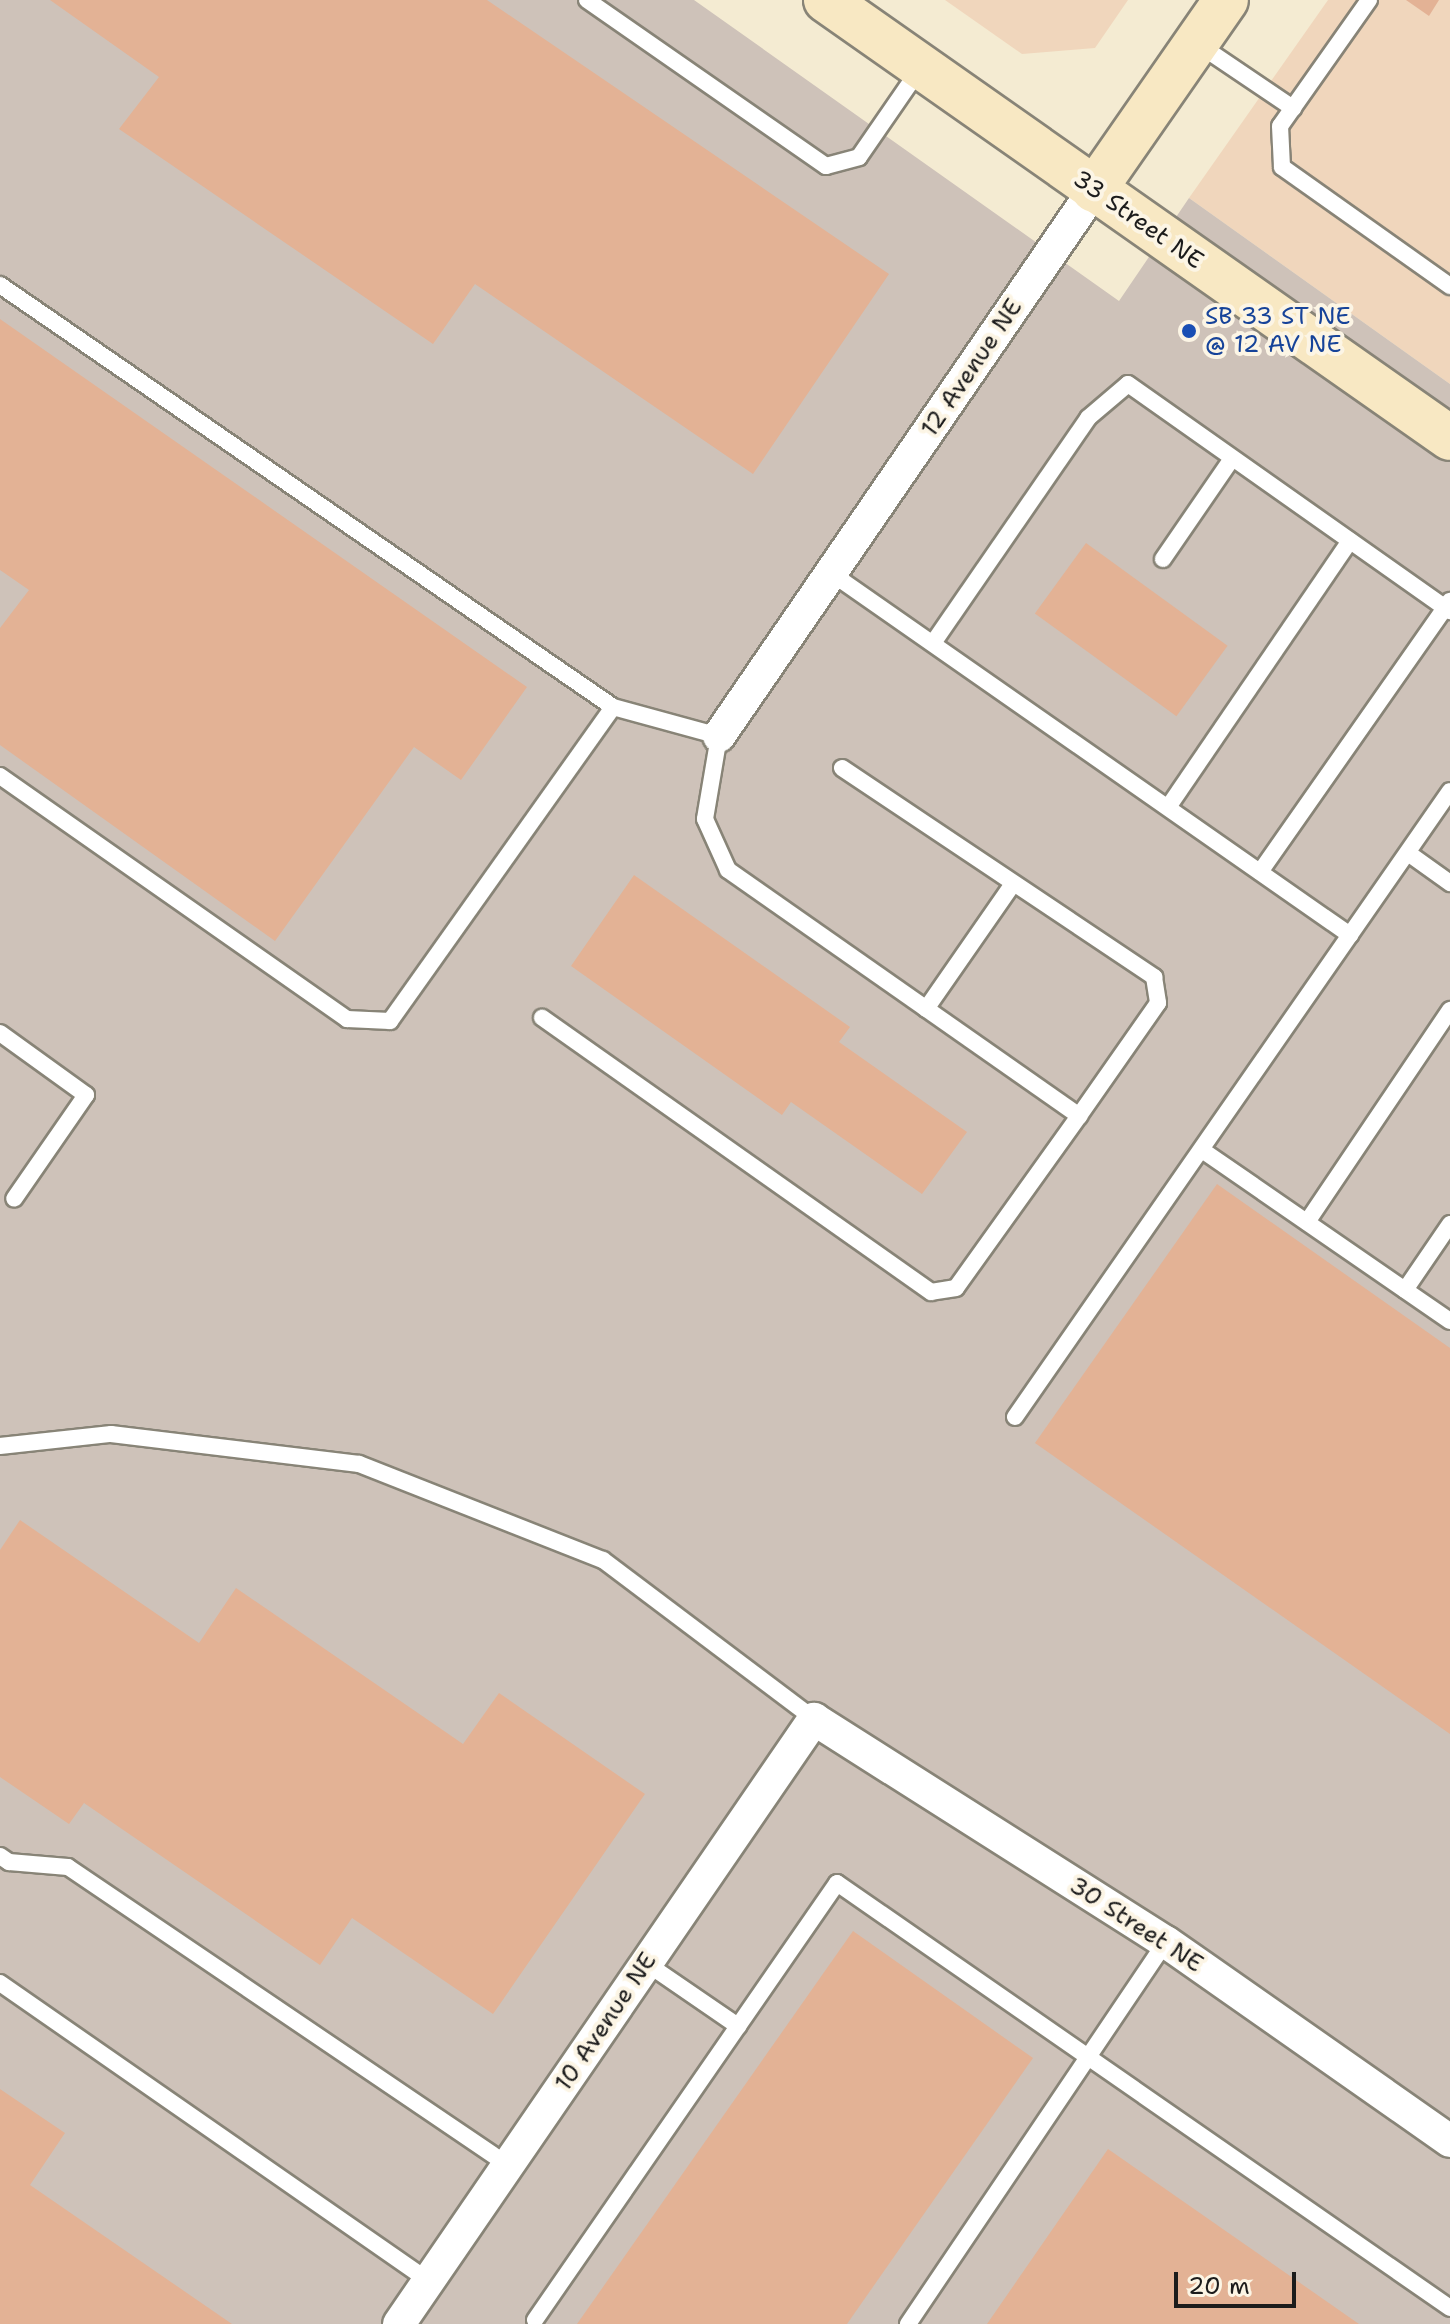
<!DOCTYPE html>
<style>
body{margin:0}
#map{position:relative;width:1450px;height:2324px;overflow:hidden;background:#f4ebd2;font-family:"Shantell Sans",sans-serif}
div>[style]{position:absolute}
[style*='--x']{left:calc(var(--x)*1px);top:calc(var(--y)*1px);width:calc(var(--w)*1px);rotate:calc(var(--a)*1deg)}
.built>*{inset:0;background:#f0d6bc}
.industrial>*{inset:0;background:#cec2b9}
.building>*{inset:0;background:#e3b295;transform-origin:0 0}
.roads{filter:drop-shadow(2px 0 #888477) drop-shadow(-2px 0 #888477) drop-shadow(0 2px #888477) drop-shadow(0 -2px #888477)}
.lane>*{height:16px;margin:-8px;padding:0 8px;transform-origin:8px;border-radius:8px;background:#fff}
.street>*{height:32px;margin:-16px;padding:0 16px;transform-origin:16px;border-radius:16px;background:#fff}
.secondary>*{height:44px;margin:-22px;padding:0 22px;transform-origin:22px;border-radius:22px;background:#f8e8c3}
.dots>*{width:22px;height:22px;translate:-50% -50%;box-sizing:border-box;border:4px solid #fcf5e5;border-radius:50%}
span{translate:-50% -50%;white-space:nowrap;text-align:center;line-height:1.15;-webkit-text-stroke:8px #fcf5e5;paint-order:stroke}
.street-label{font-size:24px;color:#1c1c1c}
.transit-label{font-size:24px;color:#164399}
.left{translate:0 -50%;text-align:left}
.scale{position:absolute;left:1174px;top:2272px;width:122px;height:36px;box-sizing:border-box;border:4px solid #1c1c1c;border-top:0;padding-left:10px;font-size:24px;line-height:28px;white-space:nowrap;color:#1c1c1c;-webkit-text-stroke:6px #fcf5e5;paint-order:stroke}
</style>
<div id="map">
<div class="built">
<i style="clip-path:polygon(945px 0,1128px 0,1095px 48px,1022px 54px)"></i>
<i style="clip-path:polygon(1328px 0,1450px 0,1450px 384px,1189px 198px)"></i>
</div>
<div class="industrial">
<i style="clip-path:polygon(0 0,694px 0,1119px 301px,1189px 198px,1450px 384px,1450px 2324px,0 2324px)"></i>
</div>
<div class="building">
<i style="clip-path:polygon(50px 0,487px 0,889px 274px,753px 474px,475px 284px,433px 344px,119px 129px,159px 77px)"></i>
<i style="clip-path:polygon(1406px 0,1439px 0,1429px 16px)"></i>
<i style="clip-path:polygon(0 319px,527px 687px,461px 780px,414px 747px,275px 941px,0 745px,0 628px,29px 590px,0 570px)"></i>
<i style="left:1086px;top:543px;width:175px;height:87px;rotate:36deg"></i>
<i style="clip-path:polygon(634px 875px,850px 1027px,839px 1042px,967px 1132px,922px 1194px,791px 1102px,782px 1115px,571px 966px)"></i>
<i style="clip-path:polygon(1217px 1184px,1450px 1348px,1450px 1734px,1035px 1443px)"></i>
<i style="clip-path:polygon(20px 1520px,199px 1643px,236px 1588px,463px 1744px,499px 1693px,645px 1794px,493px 2014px,352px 1918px,320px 1965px,84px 1803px,69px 1824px,0 1777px,0 1550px)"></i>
<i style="clip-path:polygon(853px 1931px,1033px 2058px,847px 2324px,577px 2324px)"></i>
<i style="clip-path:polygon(0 2089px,65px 2133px,30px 2185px,232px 2324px,0 2324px)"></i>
<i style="clip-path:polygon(1108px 2149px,1359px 2324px,987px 2324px)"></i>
</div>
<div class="roads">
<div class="lane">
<i style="--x:587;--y:0;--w:291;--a:34.8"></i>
<i style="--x:826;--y:166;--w:34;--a:-15"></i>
<i style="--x:859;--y:157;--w:109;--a:-55.4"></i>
<i style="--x:1369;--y:0;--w:154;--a:125.2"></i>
<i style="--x:1280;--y:126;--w:41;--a:87.2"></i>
<i style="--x:1282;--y:167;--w:206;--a:35.3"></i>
<i style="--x:1198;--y:44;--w:115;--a:34"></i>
<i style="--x:0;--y:285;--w:744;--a:34.54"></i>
<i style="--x:613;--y:707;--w:110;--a:15.3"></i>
<i style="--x:719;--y:736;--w:84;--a:99.6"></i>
<i style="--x:705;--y:819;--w:56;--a:65.7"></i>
<i style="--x:728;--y:870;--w:429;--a:35"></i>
<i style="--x:1079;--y:1116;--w:211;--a:125.6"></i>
<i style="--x:956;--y:1288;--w:25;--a:171"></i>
<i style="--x:931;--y:1292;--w:476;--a:-144.8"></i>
<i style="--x:1163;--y:559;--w:120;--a:-55.5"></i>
<i style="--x:831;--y:573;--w:633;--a:34.9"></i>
<i style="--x:933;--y:643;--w:273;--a:-55.4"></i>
<i style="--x:1088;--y:418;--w:52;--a:-40.4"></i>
<i style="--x:1128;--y:384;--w:394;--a:35.2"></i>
<i style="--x:842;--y:768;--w:376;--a:33.8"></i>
<i style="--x:1154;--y:977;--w:26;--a:81"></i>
<i style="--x:1158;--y:1003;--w:138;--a:125"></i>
<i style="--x:0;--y:776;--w:424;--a:35"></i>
<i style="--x:347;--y:1019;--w:43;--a:2.7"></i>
<i style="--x:390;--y:1021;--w:385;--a:-54.6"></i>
<i style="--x:1169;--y:806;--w:321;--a:-55.7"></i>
<i style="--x:1408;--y:853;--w:52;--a:35.5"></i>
<i style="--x:1260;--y:872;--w:331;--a:-55"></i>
<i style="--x:926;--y:1009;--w:152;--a:-55.2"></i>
<i style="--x:0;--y:1033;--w:106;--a:35.8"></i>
<i style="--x:86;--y:1095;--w:126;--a:124.7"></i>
<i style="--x:1202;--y:1150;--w:301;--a:34.6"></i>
<i style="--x:1307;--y:1222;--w:256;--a:-56"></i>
<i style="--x:1405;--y:1290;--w:80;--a:-55.7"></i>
<i style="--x:1015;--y:1417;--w:762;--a:-55.21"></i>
<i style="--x:0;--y:1446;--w:112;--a:-6.2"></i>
<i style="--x:111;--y:1434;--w:250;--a:6.9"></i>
<i style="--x:359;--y:1464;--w:262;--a:21.5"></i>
<i style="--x:603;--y:1560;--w:264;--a:37"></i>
<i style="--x:0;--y:1856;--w:11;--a:34"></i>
<i style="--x:9;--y:1862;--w:59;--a:4.8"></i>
<i style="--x:68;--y:1867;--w:531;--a:34.11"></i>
<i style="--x:646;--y:1963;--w:112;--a:34.4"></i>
<i style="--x:0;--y:1983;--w:522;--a:34.79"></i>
<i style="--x:535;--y:2320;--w:531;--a:-55.35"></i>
<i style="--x:837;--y:1883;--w:746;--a:34.73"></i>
<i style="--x:908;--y:2324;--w:461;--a:-56"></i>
</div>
<div class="street">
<i style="--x:719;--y:736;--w:662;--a:-55.52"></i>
<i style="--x:399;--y:2324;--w:734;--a:-55.55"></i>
<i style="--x:814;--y:1719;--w:417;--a:32.4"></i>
<i style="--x:1166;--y:1942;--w:347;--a:35"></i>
</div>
<div class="secondary">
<i style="--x:826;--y:0;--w:762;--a:35.07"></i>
<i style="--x:1094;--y:190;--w:231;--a:-55.2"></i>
</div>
</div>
<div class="dots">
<i style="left:1189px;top:331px;background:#1a4fb4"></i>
</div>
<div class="street-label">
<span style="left:1138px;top:220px;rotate:35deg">33 Street NE</span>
<span style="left:972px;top:368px;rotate:-56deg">12 Avenue NE</span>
<span style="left:1136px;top:1925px;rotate:33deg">30 Street NE</span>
<span style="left:606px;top:2022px;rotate:-56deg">10 Avenue NE</span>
</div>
<div class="transit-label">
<span class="left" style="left:1205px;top:331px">SB 33 ST NE<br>@ 12 AV NE</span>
</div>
<div class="scale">20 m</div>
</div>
